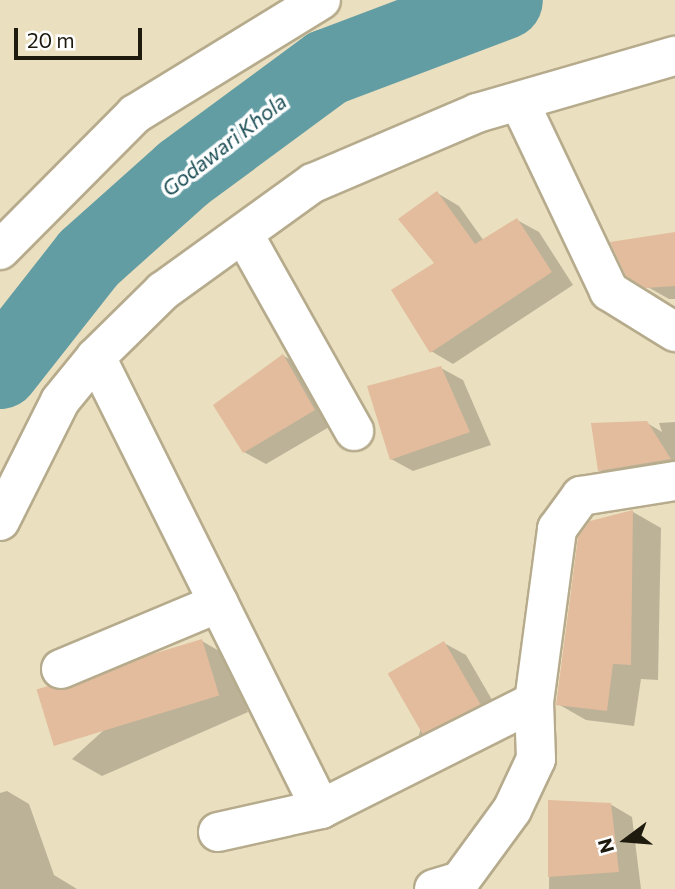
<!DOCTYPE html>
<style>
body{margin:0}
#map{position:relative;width:675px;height:889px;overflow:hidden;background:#eadfbf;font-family:Commissioner,sans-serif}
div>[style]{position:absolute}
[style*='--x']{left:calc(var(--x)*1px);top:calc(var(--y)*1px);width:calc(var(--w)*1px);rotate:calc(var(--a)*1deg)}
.shadow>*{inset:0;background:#0003}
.river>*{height:77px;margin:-38.5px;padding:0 38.5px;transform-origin:38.5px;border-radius:38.5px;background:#639da4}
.building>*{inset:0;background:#e2bc9c;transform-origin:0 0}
.roads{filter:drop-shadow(2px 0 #b6ab8c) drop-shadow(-2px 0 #b6ab8c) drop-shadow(0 2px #b6ab8c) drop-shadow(0 -2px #b6ab8c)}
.minor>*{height:38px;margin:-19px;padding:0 19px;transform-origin:19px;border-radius:19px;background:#fff}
span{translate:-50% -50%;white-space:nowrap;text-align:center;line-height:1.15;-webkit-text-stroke:7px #fff;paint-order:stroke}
.water-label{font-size:21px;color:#1b4e55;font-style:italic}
.north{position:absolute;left:591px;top:805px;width:70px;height:70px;-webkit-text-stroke:5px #fff;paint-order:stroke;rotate:254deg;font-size:19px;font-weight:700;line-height:28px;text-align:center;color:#1e1a0e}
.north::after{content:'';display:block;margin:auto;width:24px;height:32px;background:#1e1a0e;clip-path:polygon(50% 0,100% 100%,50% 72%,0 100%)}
.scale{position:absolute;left:14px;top:28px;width:128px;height:32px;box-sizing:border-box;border:4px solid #1e1a0e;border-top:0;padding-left:9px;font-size:21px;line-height:24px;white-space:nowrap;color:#1e1a0e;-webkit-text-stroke:5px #fff;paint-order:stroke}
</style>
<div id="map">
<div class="shadow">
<i style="clip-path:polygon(437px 193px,459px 206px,484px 241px,517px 220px,539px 232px,573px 285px,453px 364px,431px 351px)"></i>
<i style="clip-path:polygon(675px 234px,675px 299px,669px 299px,646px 286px)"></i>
<i style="clip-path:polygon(284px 356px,306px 369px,336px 423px,266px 464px,244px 452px)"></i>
<i style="clip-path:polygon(441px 368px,463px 380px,491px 445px,413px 471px,391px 459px)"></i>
<i style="clip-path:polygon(675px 422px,675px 474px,622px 483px,600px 470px,647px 423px,662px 432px,659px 423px)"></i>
<i style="clip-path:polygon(633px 512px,661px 528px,658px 680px,641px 679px,634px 726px,586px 720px,558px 704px,591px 523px)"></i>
<i style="clip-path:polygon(202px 641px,231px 658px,248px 712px,102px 776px,72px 759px)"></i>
<i style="clip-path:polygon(444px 643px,466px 655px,502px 717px,441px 748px,419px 735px)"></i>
<i style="clip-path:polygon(7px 791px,29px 804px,54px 875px,77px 889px,0 889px,0 793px)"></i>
<i style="clip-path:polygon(550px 801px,610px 804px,632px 817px,641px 889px,549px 889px)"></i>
</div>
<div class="river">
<i style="--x:0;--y:370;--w:142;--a:-51.8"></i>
<i style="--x:88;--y:258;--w:127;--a:-41.8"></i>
<i style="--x:183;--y:173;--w:179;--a:-36.4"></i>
<i style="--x:327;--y:67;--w:189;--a:-20.7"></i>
</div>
<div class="building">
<i style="clip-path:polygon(437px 191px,475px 244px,517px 218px,552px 272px,430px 353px,391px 290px,434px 263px,398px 219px)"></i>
<i style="clip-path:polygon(675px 232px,675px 286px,645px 288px,626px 276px,610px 242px)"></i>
<i style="clip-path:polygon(283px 354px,315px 410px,243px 453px,213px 405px)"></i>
<i style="clip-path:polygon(441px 366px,470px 432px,390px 460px,367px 386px)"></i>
<i style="clip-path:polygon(647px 421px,671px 459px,598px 471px,591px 423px)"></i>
<i style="clip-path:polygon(633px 510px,631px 665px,613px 664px,607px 711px,556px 705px,578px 537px,590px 521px)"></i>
<i style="left:202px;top:639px;width:59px;height:173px;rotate:73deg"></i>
<i style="left:444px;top:641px;width:73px;height:65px;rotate:60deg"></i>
<i style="clip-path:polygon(548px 800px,611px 803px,619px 872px,548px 877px)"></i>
</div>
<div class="roads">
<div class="minor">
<i style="--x:526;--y:116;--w:194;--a:64.6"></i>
<i style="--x:609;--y:291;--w:78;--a:31.8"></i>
<i style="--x:247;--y:240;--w:219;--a:60.7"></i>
<i style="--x:0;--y:250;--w:192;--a:-45.2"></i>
<i style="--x:135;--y:114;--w:218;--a:-31.5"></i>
<i style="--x:96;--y:357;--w:505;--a:63.54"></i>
<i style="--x:0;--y:521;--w:134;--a:-63.4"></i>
<i style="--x:60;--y:401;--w:57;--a:-50.7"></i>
<i style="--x:96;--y:357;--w:94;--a:-44.6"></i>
<i style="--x:163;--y:291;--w:185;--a:-35.8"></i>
<i style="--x:313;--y:183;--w:178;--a:-23.1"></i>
<i style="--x:477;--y:113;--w:206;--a:-16.1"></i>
<i style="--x:61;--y:669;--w:171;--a:-22.7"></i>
<i style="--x:218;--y:832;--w:106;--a:-12.6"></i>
<i style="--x:321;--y:809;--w:238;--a:-26.7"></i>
<i style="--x:434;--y:889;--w:27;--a:-17"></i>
<i style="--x:460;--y:881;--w:88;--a:-53.8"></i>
<i style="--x:512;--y:810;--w:56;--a:-64.8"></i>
<i style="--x:536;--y:759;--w:57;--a:-92"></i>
<i style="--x:534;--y:702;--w:175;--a:-82.4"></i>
<i style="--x:557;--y:529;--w:41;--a:-54"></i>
<i style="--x:581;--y:496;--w:95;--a:-9.1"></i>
</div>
</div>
<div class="water-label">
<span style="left:224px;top:145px;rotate:-38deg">Godawari Khola</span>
</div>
<div class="north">N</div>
<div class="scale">20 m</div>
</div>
